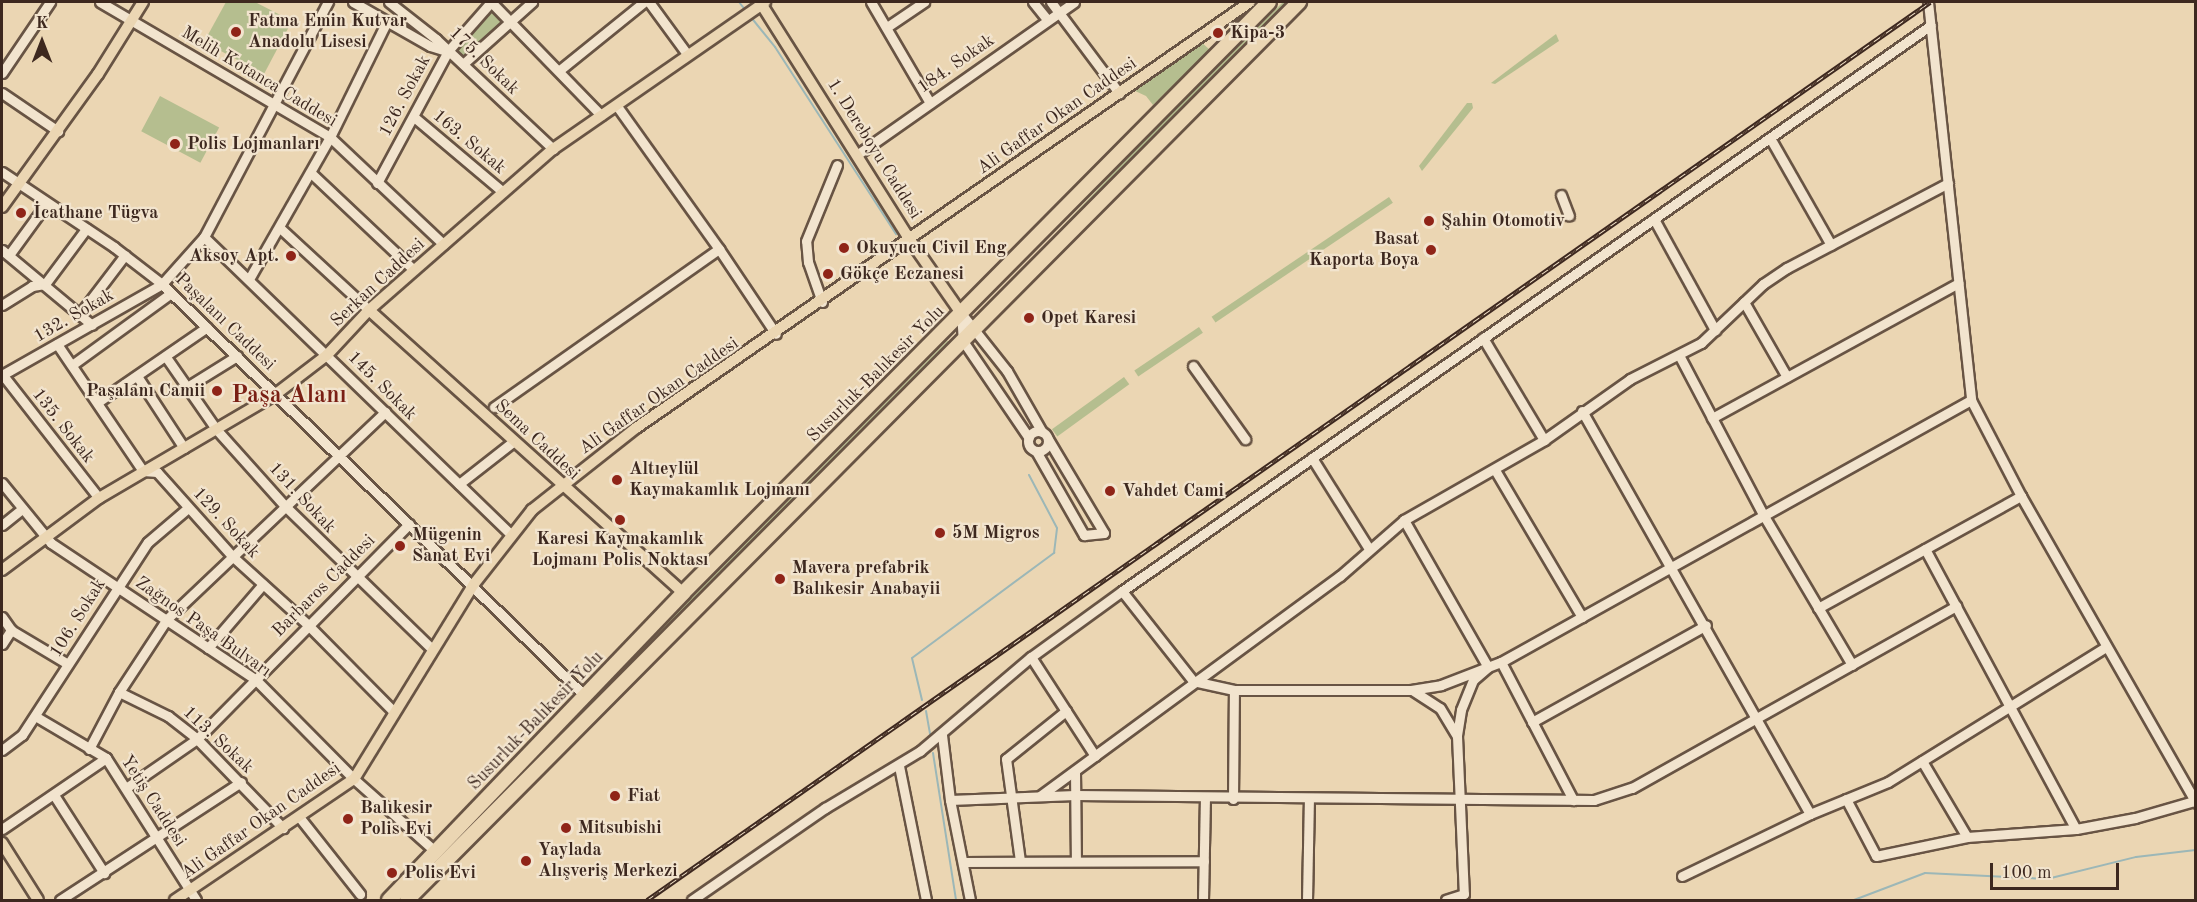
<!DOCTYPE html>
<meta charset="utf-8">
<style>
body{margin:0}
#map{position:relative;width:2197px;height:902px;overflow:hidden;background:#ebd6b3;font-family:"Old Standard TT",serif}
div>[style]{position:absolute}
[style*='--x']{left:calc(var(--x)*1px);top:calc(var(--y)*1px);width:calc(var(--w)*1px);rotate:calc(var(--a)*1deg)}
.green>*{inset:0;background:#b5be8f;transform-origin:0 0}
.stream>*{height:2px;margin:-1px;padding:0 1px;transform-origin:1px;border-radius:1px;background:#9cb7b7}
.roads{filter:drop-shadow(2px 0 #685444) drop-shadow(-2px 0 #685444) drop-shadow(0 2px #685444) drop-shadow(0 -2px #685444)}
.minor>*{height:9px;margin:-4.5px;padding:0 4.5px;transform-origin:4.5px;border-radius:4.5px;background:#f2e4ce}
.minor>.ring{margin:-4.5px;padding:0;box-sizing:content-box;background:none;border:9px solid #f2e4ce;border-radius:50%}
.major>*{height:10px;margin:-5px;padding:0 5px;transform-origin:5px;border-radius:5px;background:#ebd6b3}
.highway>*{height:14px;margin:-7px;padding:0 7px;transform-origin:7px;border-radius:7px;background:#ebd6b3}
.rail>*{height:4.5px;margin-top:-2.25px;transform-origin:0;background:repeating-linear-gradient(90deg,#f2e4ce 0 7px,#3d281f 0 14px);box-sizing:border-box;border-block:2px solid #3d281f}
.dots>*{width:16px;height:16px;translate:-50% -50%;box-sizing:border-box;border:3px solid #f2e4ce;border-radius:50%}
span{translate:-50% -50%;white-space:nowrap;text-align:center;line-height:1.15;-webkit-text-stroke:4.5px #f2e4ce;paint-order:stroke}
.poi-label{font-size:18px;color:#3d281f;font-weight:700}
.left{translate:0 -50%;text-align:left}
.right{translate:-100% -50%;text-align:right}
.street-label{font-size:18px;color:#3d281f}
.district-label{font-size:24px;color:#7a1f14;font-weight:700}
.frame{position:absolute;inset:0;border:3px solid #3d281f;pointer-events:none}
.north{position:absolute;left:12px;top:12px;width:60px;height:60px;-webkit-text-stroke:4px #f2e4ce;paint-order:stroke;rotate:0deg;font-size:16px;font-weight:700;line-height:24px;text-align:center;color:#3d281f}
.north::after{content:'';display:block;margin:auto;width:21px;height:27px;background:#3d281f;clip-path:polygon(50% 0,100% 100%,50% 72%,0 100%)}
.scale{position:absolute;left:1990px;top:863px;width:129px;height:27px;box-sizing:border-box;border:3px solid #3d281f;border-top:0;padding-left:8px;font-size:18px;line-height:21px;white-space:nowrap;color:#3d281f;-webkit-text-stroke:4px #f2e4ce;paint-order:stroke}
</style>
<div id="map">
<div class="green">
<i style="clip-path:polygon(226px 2px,255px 2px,292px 21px,264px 74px,204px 42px)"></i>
<i style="clip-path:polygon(1283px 2px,1288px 2px,979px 314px,1141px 144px)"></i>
<i style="clip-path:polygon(491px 7px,505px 19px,464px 59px,454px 49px)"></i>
<i style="clip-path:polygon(1556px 34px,1559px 41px,1495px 84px,1491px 83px)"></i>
<i style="clip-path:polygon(1200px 41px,1210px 50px,1153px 105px,1146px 96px,1133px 90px)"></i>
<i style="left:160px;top:96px;width:67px;height:40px;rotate:28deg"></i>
<i style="clip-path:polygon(1467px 103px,1472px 103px,1473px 108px,1422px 171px,1419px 166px)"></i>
<i style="left:1389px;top:197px;width:7px;height:214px;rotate:56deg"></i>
<i style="left:1199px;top:327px;width:7px;height:78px;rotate:56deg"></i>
<i style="clip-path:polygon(947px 341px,952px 341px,407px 892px,510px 781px)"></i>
<i style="left:1124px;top:377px;width:9px;height:89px;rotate:54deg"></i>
</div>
<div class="stream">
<i style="--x:739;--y:2;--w:11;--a:52"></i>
<i style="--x:750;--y:16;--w:40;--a:51"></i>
<i style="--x:775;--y:47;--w:223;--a:57.1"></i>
<i style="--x:922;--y:700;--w:43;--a:-103.4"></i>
<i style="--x:912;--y:658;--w:177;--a:-36.5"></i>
<i style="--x:1054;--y:553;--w:25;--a:-83"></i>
<i style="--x:1057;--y:528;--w:60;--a:-117.8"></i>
<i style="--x:926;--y:711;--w:23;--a:80"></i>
<i style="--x:933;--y:753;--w:149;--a:81.1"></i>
<i style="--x:1854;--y:900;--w:76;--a:-20.8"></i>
<i style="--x:1925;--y:873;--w:122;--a:2.8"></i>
<i style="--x:2047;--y:879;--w:92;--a:-13.9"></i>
<i style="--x:2136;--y:857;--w:60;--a:-6.7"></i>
</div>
<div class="roads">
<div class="minor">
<i style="--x:100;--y:2;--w:267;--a:30.4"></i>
<i style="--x:330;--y:137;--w:156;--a:43.4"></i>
<i style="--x:353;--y:2;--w:89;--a:29.7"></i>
<i style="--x:430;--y:46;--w:17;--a:17"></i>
<i style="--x:389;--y:2;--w:60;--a:38.2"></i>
<i style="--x:436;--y:39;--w:161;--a:43.2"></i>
<i style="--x:491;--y:2;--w:158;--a:45.8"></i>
<i style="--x:649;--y:2;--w:64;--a:53.8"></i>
<i style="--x:871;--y:2;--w:117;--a:59.7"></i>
<i style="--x:1033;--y:2;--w:22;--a:51"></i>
<i style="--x:1051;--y:2;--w:114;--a:53.2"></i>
<i style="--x:1928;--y:2;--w:400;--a:83.8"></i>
<i style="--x:1971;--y:400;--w:108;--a:62.5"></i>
<i style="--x:2021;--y:496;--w:353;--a:60.3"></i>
<i style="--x:887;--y:27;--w:45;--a:-34"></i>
<i style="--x:463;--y:64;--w:93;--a:-41.9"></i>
<i style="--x:561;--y:69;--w:107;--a:-38.9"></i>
<i style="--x:2;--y:73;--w:86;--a:-55.9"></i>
<i style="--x:2;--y:93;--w:68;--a:34.2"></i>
<i style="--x:414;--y:117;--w:116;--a:40.1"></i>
<i style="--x:1770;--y:138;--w:123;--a:60.3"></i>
<i style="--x:858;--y:154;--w:264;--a:-35.1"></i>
<i style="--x:2;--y:172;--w:135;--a:33.8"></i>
<i style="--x:114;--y:247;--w:61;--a:37.6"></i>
<i style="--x:162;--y:284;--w:590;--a:44.25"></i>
<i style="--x:311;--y:173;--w:141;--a:43.3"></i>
<i style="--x:377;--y:183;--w:150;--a:-61.7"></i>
<i style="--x:448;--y:51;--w:65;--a:-48.7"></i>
<i style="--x:1561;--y:195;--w:22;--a:69"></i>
<i style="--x:1654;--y:219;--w:127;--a:61.2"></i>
<i style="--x:280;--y:228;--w:121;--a:42.7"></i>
<i style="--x:204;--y:237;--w:426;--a:44.1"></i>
<i style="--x:719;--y:249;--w:102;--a:56.2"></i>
<i style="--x:2;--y:250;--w:117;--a:39.8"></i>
<i style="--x:9;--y:255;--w:63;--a:-54"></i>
<i style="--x:249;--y:279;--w:163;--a:-60.3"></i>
<i style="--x:330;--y:137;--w:129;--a:-63.8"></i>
<i style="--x:822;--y:302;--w:42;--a:-109.3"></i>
<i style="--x:808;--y:262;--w:21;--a:-95"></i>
<i style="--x:806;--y:241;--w:82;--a:-67.8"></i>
<i style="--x:1744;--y:302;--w:86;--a:60.2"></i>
<i style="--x:2;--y:305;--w:36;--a:-32"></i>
<i style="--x:32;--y:286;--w:13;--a:-9"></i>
<i style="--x:45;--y:284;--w:69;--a:-53.3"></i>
<i style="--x:961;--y:313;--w:28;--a:86"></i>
<i style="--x:963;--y:341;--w:117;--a:55.8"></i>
<i style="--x:961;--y:313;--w:74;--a:51.6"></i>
<i style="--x:1007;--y:371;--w:70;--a:60.2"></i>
<i style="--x:80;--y:314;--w:74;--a:-52.7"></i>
<i style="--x:1483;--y:338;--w:119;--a:59.1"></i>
<i style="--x:57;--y:344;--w:153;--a:55.9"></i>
<i style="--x:143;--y:471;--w:14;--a:4"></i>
<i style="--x:157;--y:472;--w:113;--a:48.2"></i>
<i style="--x:232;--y:556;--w:103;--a:42.2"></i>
<i style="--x:308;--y:625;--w:121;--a:45.3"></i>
<i style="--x:1679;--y:355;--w:182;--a:62.2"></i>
<i style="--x:1764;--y:516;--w:173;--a:59.4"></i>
<i style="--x:166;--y:357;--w:88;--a:55.2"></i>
<i style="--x:216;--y:429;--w:103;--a:48.1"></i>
<i style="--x:285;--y:506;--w:204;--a:44.2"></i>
<i style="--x:72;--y:365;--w:122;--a:-36"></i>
<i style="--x:1193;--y:366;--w:90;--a:54.5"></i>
<i style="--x:2;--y:374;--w:157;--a:52"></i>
<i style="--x:2;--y:375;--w:184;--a:-29.6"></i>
<i style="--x:162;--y:284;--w:63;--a:-48.2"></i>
<i style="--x:204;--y:237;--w:266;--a:-62.2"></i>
<i style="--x:137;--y:376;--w:86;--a:56.9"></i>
<i style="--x:187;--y:387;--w:59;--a:-31.8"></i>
<i style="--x:98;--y:402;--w:132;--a:-34.5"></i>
<i style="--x:494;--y:407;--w:275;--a:-35.1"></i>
<i style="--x:719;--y:249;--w:176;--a:-125.5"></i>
<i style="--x:1582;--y:411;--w:463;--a:60.5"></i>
<i style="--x:1712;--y:418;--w:281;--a:-28.7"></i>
<i class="ring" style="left:1028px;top:431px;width:11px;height:11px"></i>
<i style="--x:1036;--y:451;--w:97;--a:60.3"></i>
<i style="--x:1084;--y:535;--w:20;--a:-6"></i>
<i style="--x:1104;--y:533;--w:109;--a:-120.8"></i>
<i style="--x:1312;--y:458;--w:107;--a:57.9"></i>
<i style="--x:1495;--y:470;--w:171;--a:59.4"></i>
<i style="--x:2;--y:483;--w:77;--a:50.8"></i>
<i style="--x:51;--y:543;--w:245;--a:33.7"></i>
<i style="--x:255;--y:679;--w:141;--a:45.3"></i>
<i style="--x:354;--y:779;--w:110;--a:41.7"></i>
<i style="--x:459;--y:484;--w:70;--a:-38"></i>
<i style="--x:1404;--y:520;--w:169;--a:60.3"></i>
<i style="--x:1488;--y:667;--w:20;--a:139"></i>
<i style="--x:1473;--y:680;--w:32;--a:112"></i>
<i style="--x:1461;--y:710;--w:26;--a:99"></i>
<i style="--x:1457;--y:736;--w:158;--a:87.5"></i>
<i style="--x:1464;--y:894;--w:19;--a:162"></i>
<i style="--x:2;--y:525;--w:26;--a:-39"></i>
<i style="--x:1925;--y:549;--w:318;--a:61.7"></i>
<i style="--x:1122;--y:591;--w:115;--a:51.7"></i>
<i style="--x:1193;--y:681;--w:42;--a:12.4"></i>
<i style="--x:1234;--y:690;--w:177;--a:0"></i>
<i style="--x:1411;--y:690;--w:30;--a:-9"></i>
<i style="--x:1441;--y:685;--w:64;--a:-21"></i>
<i style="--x:1501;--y:662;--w:538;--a:-29.14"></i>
<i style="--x:1818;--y:608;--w:232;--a:-28.9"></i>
<i style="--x:2;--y:617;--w:16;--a:55"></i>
<i style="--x:11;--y:630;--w:66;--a:30.8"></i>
<i style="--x:2;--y:644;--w:17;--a:-57"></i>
<i style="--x:208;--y:648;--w:84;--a:-49.3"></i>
<i style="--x:1031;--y:657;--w:118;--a:57.1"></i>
<i style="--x:1501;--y:662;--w:156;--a:62.4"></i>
<i style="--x:1412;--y:690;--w:33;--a:33"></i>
<i style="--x:1440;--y:708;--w:33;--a:59"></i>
<i style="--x:119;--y:692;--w:55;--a:26.1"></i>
<i style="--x:168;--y:716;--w:37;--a:38"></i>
<i style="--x:197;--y:739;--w:124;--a:46"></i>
<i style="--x:35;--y:716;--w:82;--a:30.6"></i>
<i style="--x:106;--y:758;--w:168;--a:57.6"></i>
<i style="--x:1532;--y:722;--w:199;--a:-29.1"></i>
<i style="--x:942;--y:735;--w:65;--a:83"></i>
<i style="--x:950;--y:800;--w:102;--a:78.7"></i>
<i style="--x:89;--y:749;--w:64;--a:-62.2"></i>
<i style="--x:119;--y:692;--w:87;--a:-56.7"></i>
<i style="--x:167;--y:619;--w:301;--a:-43.5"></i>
<i style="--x:2;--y:750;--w:25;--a:-37"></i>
<i style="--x:22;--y:735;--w:230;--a:-56.9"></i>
<i style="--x:148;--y:542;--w:52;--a:-40.4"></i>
<i style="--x:1922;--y:761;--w:88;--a:59.4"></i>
<i style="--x:1967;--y:837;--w:109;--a:-4.2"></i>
<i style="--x:2076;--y:829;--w:60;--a:-10.6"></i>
<i style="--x:2135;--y:818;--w:61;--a:-16.1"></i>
<i style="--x:899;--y:766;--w:137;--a:78.6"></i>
<i style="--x:1075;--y:771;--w:90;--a:89.4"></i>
<i style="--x:126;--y:788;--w:86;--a:-34.6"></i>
<i style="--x:197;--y:739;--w:302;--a:-45.4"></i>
<i style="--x:54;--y:795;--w:93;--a:57.3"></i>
<i style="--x:1040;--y:796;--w:372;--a:-36.3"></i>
<i style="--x:1340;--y:576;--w:85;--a:-41.2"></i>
<i style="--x:1404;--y:520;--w:161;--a:-29.7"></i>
<i style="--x:1544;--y:440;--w:105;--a:-35.3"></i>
<i style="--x:1630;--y:379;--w:80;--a:-26.9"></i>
<i style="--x:1701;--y:343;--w:86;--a:-43.6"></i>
<i style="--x:1763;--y:284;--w:29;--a:-34"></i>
<i style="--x:1787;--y:268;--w:182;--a:-27.8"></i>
<i style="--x:1233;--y:799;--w:109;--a:-89.5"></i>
<i style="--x:1846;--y:799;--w:64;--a:62.2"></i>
<i style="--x:1876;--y:856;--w:93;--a:-11.8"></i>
<i style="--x:950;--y:800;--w:125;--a:-2.3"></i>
<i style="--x:1075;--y:795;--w:519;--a:0.55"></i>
<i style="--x:1594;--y:800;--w:40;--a:-18"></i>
<i style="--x:1632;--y:788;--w:372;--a:-29.3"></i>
<i style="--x:300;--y:818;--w:97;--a:51.7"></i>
<i style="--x:2;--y:829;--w:126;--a:-34.3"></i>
<i style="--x:1020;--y:861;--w:103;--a:-97.8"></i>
<i style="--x:1006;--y:759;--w:77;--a:-38.7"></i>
<i style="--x:964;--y:862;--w:240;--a:-0.2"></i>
<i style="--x:1682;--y:876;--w:142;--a:-25.8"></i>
<i style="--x:1810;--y:814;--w:84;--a:-22.3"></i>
<i style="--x:1888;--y:782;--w:256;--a:-31.8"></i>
<i style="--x:60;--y:900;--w:216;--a:-33.1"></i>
<i style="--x:692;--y:900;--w:162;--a:-34.7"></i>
<i style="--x:825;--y:808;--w:111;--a:-31"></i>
<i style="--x:920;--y:751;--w:145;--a:-40.3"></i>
<i style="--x:1031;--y:657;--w:112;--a:-36"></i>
<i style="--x:1122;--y:591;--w:987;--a:-34.98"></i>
<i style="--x:1203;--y:900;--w:102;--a:-88.9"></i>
<i style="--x:1307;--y:900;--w:100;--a:-88.9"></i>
</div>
<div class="major">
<i style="--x:760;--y:2;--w:281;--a:57.8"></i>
<i style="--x:910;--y:240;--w:89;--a:55.1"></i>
<i style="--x:2;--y:207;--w:164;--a:-54.2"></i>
<i style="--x:98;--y:74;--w:85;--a:-58"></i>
<i style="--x:369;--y:310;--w:423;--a:42"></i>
<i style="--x:2;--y:570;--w:121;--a:-36.6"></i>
<i style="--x:99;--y:498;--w:205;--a:-30.4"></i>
<i style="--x:276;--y:394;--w:64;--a:-37.4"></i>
<i style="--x:327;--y:355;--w:62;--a:-47"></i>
<i style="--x:369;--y:310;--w:244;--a:-41.2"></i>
<i style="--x:553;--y:149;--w:258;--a:-34.7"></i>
<i style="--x:2;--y:843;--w:67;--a:57.7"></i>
<i style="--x:175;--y:900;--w:216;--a:-34.1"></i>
<i style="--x:354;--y:779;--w:229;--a:-58.4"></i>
<i style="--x:474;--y:584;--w:94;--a:-51.9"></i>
<i style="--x:532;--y:510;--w:132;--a:-38.3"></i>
<i style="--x:636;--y:428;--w:747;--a:-34.75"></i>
</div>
<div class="highway">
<i style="--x:389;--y:900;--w:425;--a:-46.2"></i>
<i style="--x:683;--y:593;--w:832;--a:-45.24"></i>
<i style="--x:407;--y:900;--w:1266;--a:-45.19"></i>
</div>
</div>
<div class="rail">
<i style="--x:647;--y:900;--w:1566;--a:-34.99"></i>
</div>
<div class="dots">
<i style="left:236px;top:32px;background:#8f2418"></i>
<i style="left:1218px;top:33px;background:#8f2418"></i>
<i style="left:175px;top:144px;background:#8f2418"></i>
<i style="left:21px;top:213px;background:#8f2418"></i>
<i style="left:1429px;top:221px;background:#8f2418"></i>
<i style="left:844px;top:248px;background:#8f2418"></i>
<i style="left:1431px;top:250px;background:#8f2418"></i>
<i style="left:291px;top:256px;background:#8f2418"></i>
<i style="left:828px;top:274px;background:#8f2418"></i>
<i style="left:1029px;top:318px;background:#8f2418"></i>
<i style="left:217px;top:391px;background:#8f2418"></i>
<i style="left:617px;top:480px;background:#8f2418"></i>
<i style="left:1110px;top:491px;background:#8f2418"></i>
<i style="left:620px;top:520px;background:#8f2418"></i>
<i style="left:940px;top:533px;background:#8f2418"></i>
<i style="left:400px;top:546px;background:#8f2418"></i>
<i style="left:780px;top:579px;background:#8f2418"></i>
<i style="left:615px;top:796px;background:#8f2418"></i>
<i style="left:348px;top:819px;background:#8f2418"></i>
<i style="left:566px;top:828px;background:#8f2418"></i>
<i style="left:526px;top:861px;background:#8f2418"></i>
<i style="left:392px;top:873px;background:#8f2418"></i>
</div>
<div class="poi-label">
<span class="left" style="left:248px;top:32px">Fatma Emin Kutvar<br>Anadolu Lisesi</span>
<span class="left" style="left:1230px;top:33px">Kipa-3</span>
<span class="left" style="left:187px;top:144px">Polis Lojmanları</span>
<span class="left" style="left:33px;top:213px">İcathane Tügva</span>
<span class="left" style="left:1441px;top:221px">Şahin Otomotiv</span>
<span class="right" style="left:1419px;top:250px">Basat<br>Kaporta Boya</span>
<span class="left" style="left:856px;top:248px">Okuyucu Civil Eng</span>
<span class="right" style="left:279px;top:256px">Aksoy Apt.</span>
<span class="left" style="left:840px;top:274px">Gökçe Eczanesi</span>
<span class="left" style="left:1041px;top:318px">Opet Karesi</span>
<span class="right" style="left:205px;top:391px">Paşalanı Camii</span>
<span class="left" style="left:629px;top:480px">Altıeylül<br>Kaymakamlık Lojmanı</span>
<span class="left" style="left:1122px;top:491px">Vahdet Cami</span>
<span class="left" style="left:952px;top:533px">5M Migros</span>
<span class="left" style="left:412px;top:546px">Mügenin<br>Sanat Evi</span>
<span style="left:620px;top:550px">Karesi Kaymakamlık<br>Lojmanı Polis Noktası</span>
<span class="left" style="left:792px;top:579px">Mavera prefabrik<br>Balıkesir Anabayii</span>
<span class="left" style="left:627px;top:796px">Fiat</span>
<span class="left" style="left:360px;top:819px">Balıkesir<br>Polis Evi</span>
<span class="left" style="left:578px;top:828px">Mitsubishi</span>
<span class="left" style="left:538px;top:861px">Yaylada<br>Alışveriş Merkezi</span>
<span class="left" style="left:404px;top:873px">Polis Evi</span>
</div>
<div class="street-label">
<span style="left:484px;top:61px;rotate:44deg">175. Sokak</span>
<span style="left:956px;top:64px;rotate:-35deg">184. Sokak</span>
<span style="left:259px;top:77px;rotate:31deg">Melih Kotanca Caddesi</span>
<span style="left:405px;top:96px;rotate:-62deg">126. Sokak</span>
<span style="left:1057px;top:116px;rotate:-35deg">Ali Gaffar Okan Caddesi</span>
<span style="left:469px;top:142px;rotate:40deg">163. Sokak</span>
<span style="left:874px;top:149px;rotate:58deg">1. Dereboyu Caddesi</span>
<span style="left:378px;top:283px;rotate:-43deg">Serkan Caddesi</span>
<span style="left:74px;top:316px;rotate:-30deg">132. Sokak</span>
<span style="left:225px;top:322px;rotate:44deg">Paşalanı Caddesi</span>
<span style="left:876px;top:374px;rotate:-45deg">Susurluk-Balıkesir Yolu</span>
<span style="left:382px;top:386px;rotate:45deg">145. Sokak</span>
<span style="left:659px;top:396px;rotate:-35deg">Ali Gaffar Okan Caddesi</span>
<span style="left:63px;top:426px;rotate:52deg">135. Sokak</span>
<span style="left:537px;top:440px;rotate:43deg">Sema Caddesi</span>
<span style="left:302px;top:498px;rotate:47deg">131. Sokak</span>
<span style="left:226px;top:523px;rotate:47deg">129. Sokak</span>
<span style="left:324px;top:586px;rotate:-45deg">Barbaros Caddesi</span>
<span style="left:78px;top:618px;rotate:-58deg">106. Sokak</span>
<span style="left:203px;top:627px;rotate:35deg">Zağnos Paşa Bulvarı</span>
<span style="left:536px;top:721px;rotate:-46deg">Susurluk-Balıkesir Yolu</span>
<span style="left:218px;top:740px;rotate:43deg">113. Sokak</span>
<span style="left:153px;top:801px;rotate:57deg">Yetiş Caddesi</span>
<span style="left:261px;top:821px;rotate:-35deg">Ali Gaffar Okan Caddesi</span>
</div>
<div class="district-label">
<span style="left:289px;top:397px">Paşa Alanı</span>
</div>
<div class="frame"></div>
<div class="north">K</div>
<div class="scale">100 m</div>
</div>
